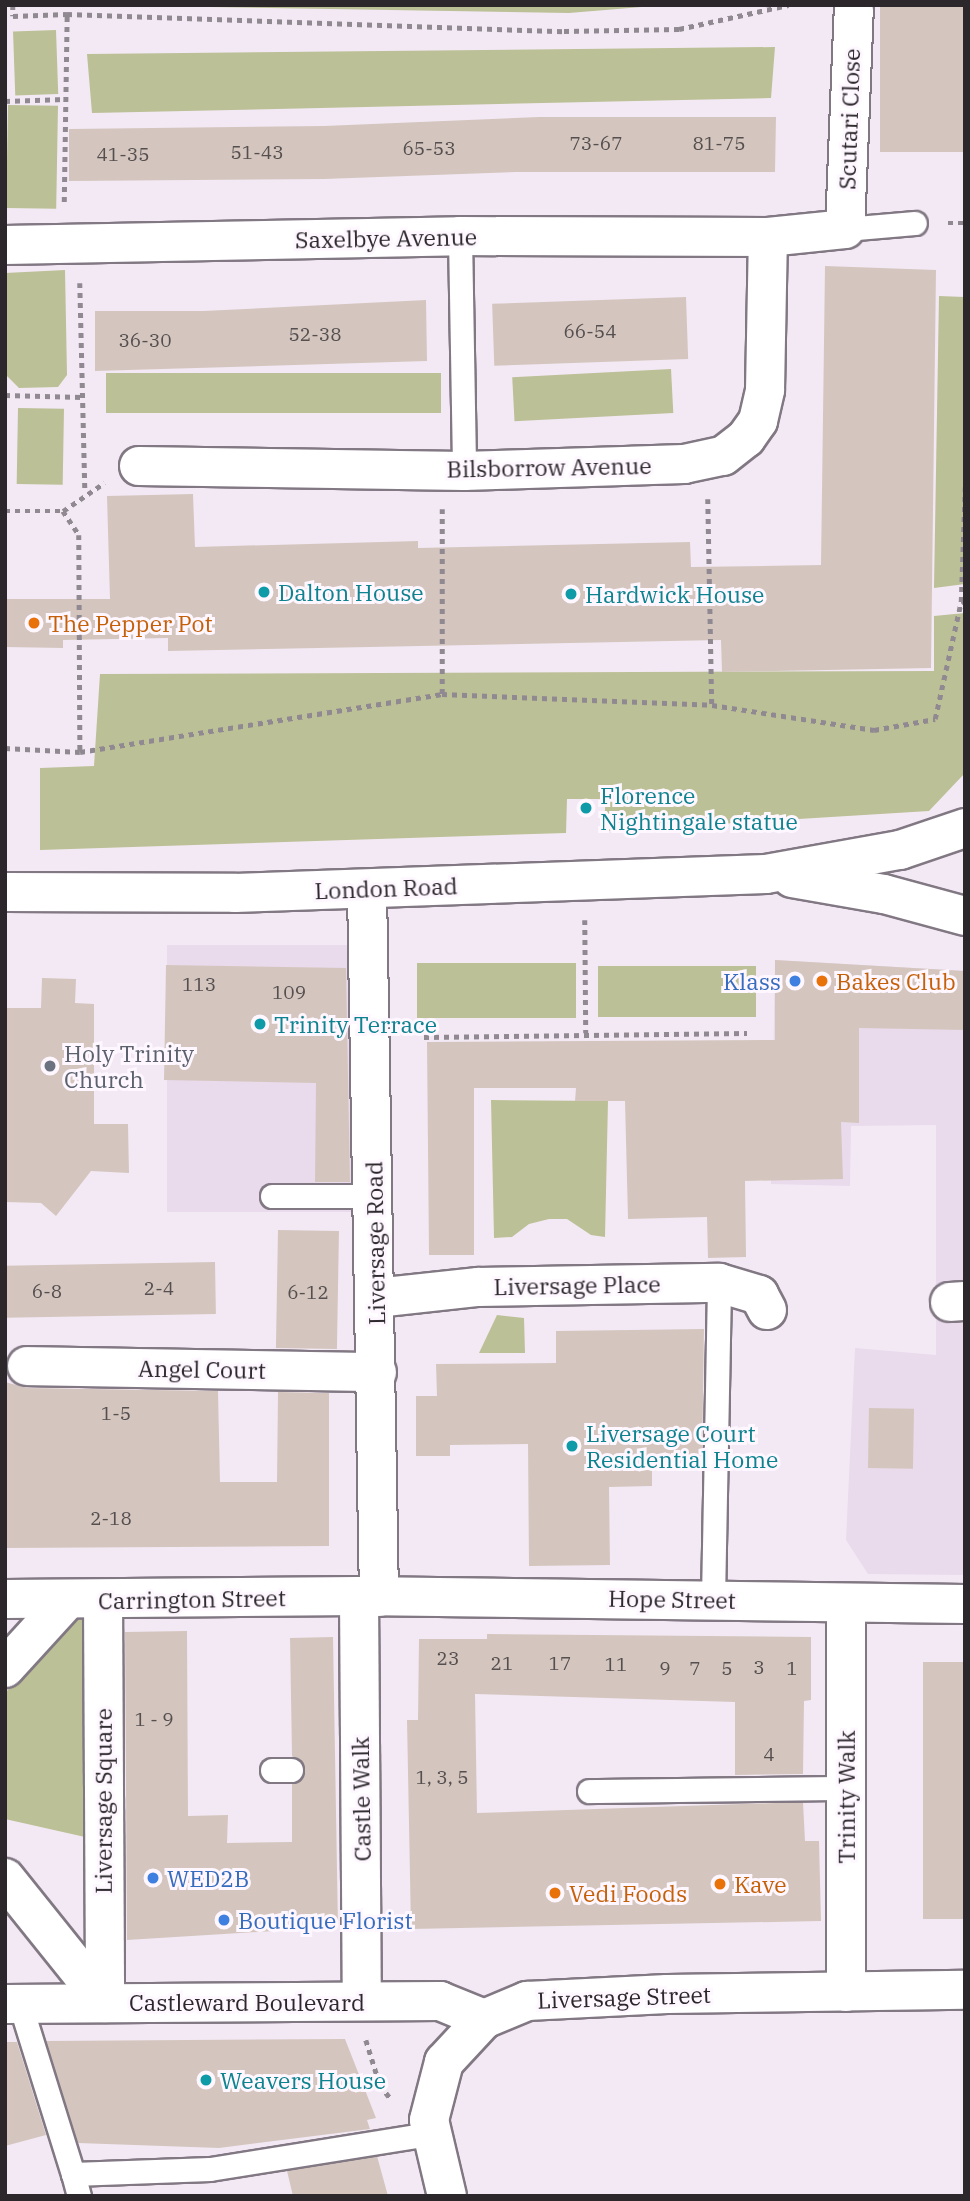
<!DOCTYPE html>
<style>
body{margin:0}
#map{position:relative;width:970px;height:2201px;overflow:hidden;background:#f3e9f5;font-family:"IBM Plex Serif",serif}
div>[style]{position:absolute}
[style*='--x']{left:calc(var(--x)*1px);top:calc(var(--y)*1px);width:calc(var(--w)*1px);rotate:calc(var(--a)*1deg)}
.built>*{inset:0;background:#e9daec;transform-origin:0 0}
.green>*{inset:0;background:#bcc096;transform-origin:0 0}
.building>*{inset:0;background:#d4c6be;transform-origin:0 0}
.path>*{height:4.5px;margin-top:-2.25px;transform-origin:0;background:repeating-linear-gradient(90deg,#908991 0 5px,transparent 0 10px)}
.roads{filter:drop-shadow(2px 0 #817883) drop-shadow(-2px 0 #817883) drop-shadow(0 2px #817883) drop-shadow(0 -2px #817883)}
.lane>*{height:23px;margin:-11.5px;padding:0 11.5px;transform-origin:11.5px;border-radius:11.5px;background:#fff}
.street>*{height:38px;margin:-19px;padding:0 19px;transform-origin:19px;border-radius:19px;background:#fff}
.primary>*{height:38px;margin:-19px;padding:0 19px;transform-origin:19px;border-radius:19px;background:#fff}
.dots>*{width:19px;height:19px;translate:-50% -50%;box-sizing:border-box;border:4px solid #fef7ff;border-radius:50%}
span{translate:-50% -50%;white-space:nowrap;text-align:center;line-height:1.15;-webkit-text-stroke:6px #fef7ff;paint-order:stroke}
.number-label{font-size:19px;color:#554f50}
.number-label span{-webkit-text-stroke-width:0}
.street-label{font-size:23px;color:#2b272b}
.culture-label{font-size:23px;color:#0d838f}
.left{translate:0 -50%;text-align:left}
.food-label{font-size:23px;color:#c56008}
.shop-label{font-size:23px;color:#366cbe}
.right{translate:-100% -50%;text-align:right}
.worship-label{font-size:23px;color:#5b616d}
.frame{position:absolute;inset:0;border:7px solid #2b272b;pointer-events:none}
</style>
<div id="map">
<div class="built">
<i style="left:167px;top:945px;width:193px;height:267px"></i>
<i style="clip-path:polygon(775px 960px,965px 971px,965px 1575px,868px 1574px,846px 1540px,855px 1348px,936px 1355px,936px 1125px,851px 1126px,850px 1186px,771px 1184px)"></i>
</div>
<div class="green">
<i style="clip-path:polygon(83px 5px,666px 5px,569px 13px)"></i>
<i style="left:56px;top:30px;width:64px;height:43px;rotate:88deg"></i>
<i style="clip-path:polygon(775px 47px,771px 98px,92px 113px,87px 54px)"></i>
<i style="left:8px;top:105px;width:50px;height:103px;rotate:1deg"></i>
<i style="clip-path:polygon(65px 270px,67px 375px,58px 387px,19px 388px,7px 376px,5px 273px)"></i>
<i style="clip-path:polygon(939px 296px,965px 297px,965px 584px,934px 588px)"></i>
<i style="left:671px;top:369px;width:44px;height:159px;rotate:87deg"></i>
<i style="left:441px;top:373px;width:40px;height:335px;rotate:90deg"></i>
<i style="left:18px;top:408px;width:46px;height:76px;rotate:1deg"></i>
<i style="clip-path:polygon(965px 613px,965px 773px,929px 811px,605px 831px,605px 799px,567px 799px,566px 833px,40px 850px,40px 768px,94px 766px,100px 674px,934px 671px,934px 616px)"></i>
<i style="left:576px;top:963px;width:55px;height:159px;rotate:90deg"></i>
<i style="left:598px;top:966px;width:158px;height:51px"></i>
<i style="clip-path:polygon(491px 1100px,608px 1101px,605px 1237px,591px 1235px,567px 1219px,549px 1219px,529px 1224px,512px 1237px,494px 1238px)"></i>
<i style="clip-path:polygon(497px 1315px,524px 1318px,525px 1353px,479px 1353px)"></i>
<i style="clip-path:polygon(81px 1615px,90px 1616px,85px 1837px,5px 1819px,5px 1693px)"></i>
</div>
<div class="building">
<i style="left:880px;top:5px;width:85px;height:147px"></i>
<i style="clip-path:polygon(539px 117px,776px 117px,775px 172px,516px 172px,324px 179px,69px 181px,69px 129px,324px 126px)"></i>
<i style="clip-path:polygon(825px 266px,936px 270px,931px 668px,722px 672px,721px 640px,168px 651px,168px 638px,63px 640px,63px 648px,5px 647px,5px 599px,110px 599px,107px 496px,193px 494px,195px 547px,418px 541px,418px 548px,690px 542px,691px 567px,821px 565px)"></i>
<i style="left:686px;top:297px;width:62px;height:194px;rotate:88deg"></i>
<i style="clip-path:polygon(426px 300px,427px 361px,95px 371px,95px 311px,203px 311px)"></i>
<i style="clip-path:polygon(775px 960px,965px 971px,965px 1030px,859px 1028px,859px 1123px,841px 1122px,843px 1179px,745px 1181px,746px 1257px,708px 1258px,707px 1217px,628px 1219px,625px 1101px,575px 1101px,576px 1088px,474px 1088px,474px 1255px,429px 1255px,427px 1042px,775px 1040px)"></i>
<i style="clip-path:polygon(166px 965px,346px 968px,350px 1182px,315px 1182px,316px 1083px,164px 1080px)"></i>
<i style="clip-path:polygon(42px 978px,76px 979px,75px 1003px,94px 1004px,94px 1124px,128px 1124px,129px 1173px,91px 1171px,56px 1216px,41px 1203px,5px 1202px,5px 1008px,41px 1008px)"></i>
<i style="left:278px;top:1230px;width:61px;height:118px;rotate:1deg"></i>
<i style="left:215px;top:1262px;width:52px;height:210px;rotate:89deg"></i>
<i style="clip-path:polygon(704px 1329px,702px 1463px,652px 1463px,652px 1486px,609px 1487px,610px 1565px,529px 1566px,528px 1444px,450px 1445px,450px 1456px,416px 1456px,416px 1396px,437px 1396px,436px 1364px,556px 1363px,556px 1331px)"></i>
<i style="clip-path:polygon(5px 1382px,27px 1388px,218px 1391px,220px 1482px,277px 1482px,278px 1392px,329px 1393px,329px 1546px,5px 1548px)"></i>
<i style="left:869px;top:1408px;width:45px;height:60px;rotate:1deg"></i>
<i style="clip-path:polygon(187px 1631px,188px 1816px,228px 1815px,227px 1843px,292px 1842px,292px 1784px,303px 1778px,305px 1769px,292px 1756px,290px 1638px,333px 1637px,338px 1927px,127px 1940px,125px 1632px)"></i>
<i style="clip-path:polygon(487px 1634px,811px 1637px,811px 1700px,804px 1701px,803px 1774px,735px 1775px,735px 1702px,475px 1694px,477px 1813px,803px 1802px,805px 1841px,819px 1841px,821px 1921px,411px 1929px,407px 1720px,418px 1720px,419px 1639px,487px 1639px)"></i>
<i style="left:965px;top:1662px;width:257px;height:42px;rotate:90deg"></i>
<i style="clip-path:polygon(345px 2039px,376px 2118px,367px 2120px,370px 2129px,219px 2148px,78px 2143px,46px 2041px)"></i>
<i style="clip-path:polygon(5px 2042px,17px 2042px,46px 2135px,5px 2146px)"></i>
<i style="clip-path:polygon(377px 2156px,388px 2196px,293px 2196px,287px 2171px)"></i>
</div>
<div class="path">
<i style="--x:13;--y:5;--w:11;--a:90"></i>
<i style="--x:13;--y:16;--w:54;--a:-2.1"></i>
<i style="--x:67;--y:14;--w:497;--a:2"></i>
<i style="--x:564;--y:31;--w:115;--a:-1"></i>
<i style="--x:679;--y:29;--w:112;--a:-12.4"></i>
<i style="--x:5;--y:101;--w:60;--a:-1.9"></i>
<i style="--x:64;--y:202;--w:188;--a:-89.1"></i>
<i style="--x:948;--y:223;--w:17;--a:0"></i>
<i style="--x:80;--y:283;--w:209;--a:88.6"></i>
<i style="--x:5;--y:395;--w:77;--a:1.5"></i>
<i style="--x:708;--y:499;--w:206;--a:88.9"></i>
<i style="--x:5;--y:511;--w:58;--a:0"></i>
<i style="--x:63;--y:511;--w:50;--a:-34.3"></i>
<i style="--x:63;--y:511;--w:29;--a:56"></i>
<i style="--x:79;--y:535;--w:217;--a:89.7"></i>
<i style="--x:961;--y:602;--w:115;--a:-88"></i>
<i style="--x:442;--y:694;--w:185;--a:-90"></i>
<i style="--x:5;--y:748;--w:75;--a:3.1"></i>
<i style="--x:80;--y:752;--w:367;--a:-9.1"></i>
<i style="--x:442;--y:694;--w:270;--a:2.3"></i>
<i style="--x:712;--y:705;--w:164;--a:8.8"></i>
<i style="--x:874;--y:730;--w:62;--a:-10.2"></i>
<i style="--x:935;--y:719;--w:120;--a:-77.5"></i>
<i style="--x:961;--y:602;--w:4;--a:-14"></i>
<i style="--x:585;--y:920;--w:113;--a:89.5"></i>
<i style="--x:424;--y:1037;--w:323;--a:-0.7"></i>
<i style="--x:366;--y:2040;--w:47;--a:72.7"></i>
<i style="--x:380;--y:2085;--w:18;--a:52"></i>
</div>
<div class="roads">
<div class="lane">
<i style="--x:845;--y:229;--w:70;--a:-4.9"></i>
<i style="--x:460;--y:236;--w:235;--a:89"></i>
<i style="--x:272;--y:1196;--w:102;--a:0"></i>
<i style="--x:713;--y:1599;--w:316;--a:-88.9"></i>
<i style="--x:272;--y:1770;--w:19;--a:0"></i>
<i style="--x:589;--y:1791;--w:257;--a:-0.7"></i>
<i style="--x:20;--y:2004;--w:178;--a:72.7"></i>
<i style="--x:79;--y:2196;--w:23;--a:-105"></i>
<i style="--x:73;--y:2174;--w:137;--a:-2.1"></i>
<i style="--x:210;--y:2169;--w:227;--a:-9.1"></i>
</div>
<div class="street">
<i style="--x:5;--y:245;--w:455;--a:-1.1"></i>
<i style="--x:460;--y:236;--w:308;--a:0.2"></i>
<i style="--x:768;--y:237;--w:77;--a:-5.9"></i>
<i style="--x:845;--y:229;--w:220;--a:-87.7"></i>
<i style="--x:139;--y:466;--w:325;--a:0.9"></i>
<i style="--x:464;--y:471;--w:220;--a:-1.8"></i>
<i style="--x:684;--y:464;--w:40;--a:-12"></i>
<i style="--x:723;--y:456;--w:29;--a:-38"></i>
<i style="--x:746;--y:438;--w:21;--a:-55"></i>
<i style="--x:758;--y:421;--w:32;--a:-77"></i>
<i style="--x:765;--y:390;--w:153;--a:-88.9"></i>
<i style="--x:367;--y:889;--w:708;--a:89.03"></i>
<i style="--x:376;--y:1298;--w:103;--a:-6.2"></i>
<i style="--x:478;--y:1287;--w:241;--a:-1"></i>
<i style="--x:719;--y:1283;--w:42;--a:16.7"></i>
<i style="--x:759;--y:1295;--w:17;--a:62"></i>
<i style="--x:950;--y:1302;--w:15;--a:-4"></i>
<i style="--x:27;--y:1366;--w:350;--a:1"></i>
<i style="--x:359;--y:1596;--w:405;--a:89.6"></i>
<i style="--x:5;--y:1599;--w:354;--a:-0.5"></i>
<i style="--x:359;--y:1596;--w:606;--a:0.76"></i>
<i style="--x:103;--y:1599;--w:404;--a:89.7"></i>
<i style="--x:846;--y:1603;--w:389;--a:90"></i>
<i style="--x:5;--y:1668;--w:92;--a:-47.6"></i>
<i style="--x:5;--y:1878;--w:160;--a:51.3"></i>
<i style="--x:5;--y:2004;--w:435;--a:-0.4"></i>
<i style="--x:440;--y:2001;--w:48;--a:22.2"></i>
<i style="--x:447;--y:2196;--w:78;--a:-103.3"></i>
<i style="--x:429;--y:2120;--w:60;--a:-75.5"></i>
<i style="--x:444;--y:2062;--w:59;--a:-47.1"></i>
<i style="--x:484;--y:2019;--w:47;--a:-22.7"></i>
<i style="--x:527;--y:2001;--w:140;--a:-2.9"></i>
<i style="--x:667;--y:1994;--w:298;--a:-0.8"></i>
</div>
<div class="primary">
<i style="--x:792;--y:878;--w:93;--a:9.9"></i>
<i style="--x:884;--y:894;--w:84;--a:15.2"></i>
<i style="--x:5;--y:892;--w:230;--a:0.2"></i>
<i style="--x:235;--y:893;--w:531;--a:-2.05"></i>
<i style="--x:766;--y:874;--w:136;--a:-10.2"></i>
<i style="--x:900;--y:850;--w:69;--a:-18.7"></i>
</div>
</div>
<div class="dots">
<i style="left:264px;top:592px;background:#0f9aa8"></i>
<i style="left:571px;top:594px;background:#0f9aa8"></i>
<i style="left:34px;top:623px;background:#e8710a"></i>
<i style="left:586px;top:808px;background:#0f9aa8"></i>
<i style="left:795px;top:981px;background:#3f7fe0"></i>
<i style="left:822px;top:981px;background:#e8710a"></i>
<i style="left:260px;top:1024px;background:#0f9aa8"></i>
<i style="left:50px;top:1066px;background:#6b7280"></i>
<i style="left:572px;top:1446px;background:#0f9aa8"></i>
<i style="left:153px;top:1878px;background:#3f7fe0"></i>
<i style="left:720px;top:1884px;background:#e8710a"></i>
<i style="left:555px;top:1893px;background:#e8710a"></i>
<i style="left:224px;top:1920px;background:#3f7fe0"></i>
<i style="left:206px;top:2080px;background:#0f9aa8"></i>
</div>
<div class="number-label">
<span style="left:596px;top:144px">73-67</span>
<span style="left:719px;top:144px">81-75</span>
<span style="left:429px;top:149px">65-53</span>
<span style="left:257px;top:153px">51-43</span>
<span style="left:123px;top:155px">41-35</span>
<span style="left:590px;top:332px">66-54</span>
<span style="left:315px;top:335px">52-38</span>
<span style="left:145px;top:341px">36-30</span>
<span style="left:199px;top:985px">113</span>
<span style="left:289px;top:993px">109</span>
<span style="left:159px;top:1289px">2-4</span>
<span style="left:47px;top:1292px">6-8</span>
<span style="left:308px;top:1293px">6-12</span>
<span style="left:116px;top:1414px">1-5</span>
<span style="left:111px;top:1519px">2-18</span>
<span style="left:448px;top:1659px">23</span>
<span style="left:502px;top:1664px">21</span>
<span style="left:560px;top:1664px">17</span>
<span style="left:616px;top:1665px">11</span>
<span style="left:759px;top:1668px">3</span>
<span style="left:665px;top:1669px">9</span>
<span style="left:695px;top:1669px">7</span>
<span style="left:727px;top:1669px">5</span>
<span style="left:792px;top:1669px">1</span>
<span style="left:154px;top:1720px">1 - 9</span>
<span style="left:769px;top:1755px">4</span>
<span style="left:442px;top:1778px">1, 3, 5</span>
</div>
<div class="street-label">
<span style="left:849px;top:119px;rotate:-88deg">Scutari Close</span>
<span style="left:386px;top:238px;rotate:-1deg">Saxelbye Avenue</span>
<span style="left:549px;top:467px;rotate:-1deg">Bilsborrow Avenue</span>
<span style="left:386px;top:888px;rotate:-2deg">London Road</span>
<span style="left:375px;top:1243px;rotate:-91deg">Liversage Road</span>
<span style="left:577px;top:1285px;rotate:-1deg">Liversage Place</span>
<span style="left:202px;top:1369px;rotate:1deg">Angel Court</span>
<span style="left:192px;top:1599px;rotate:-1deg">Carrington Street</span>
<span style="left:672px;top:1599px;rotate:1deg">Hope Street</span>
<span style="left:846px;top:1797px;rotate:-90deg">Trinity Walk</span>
<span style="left:361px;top:1799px;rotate:-91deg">Castle Walk</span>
<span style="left:103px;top:1801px;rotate:-90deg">Liversage Square</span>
<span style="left:624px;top:1997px;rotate:-2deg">Liversage Street</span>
<span style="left:247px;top:2002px">Castleward Boulevard</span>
</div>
<div class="culture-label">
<span class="left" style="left:278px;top:592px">Dalton House</span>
<span class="left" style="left:585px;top:594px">Hardwick House</span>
<span class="left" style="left:600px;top:808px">Florence<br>Nightingale statue</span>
<span class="left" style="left:274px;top:1024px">Trinity Terrace</span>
<span class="left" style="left:586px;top:1446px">Liversage Court<br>Residential Home</span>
<span class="left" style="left:220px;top:2080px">Weavers House</span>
</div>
<div class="food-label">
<span class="left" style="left:48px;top:623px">The Pepper Pot</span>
<span class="left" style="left:836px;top:981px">Bakes Club</span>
<span class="left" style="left:734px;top:1884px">Kave</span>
<span class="left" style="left:569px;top:1893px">Vedi Foods</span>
</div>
<div class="shop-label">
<span class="right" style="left:781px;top:981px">Klass</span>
<span class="left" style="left:167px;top:1878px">WED2B</span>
<span class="left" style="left:238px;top:1920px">Boutique Florist</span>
</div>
<div class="worship-label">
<span class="left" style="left:64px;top:1066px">Holy Trinity<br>Church</span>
</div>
<div class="frame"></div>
</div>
